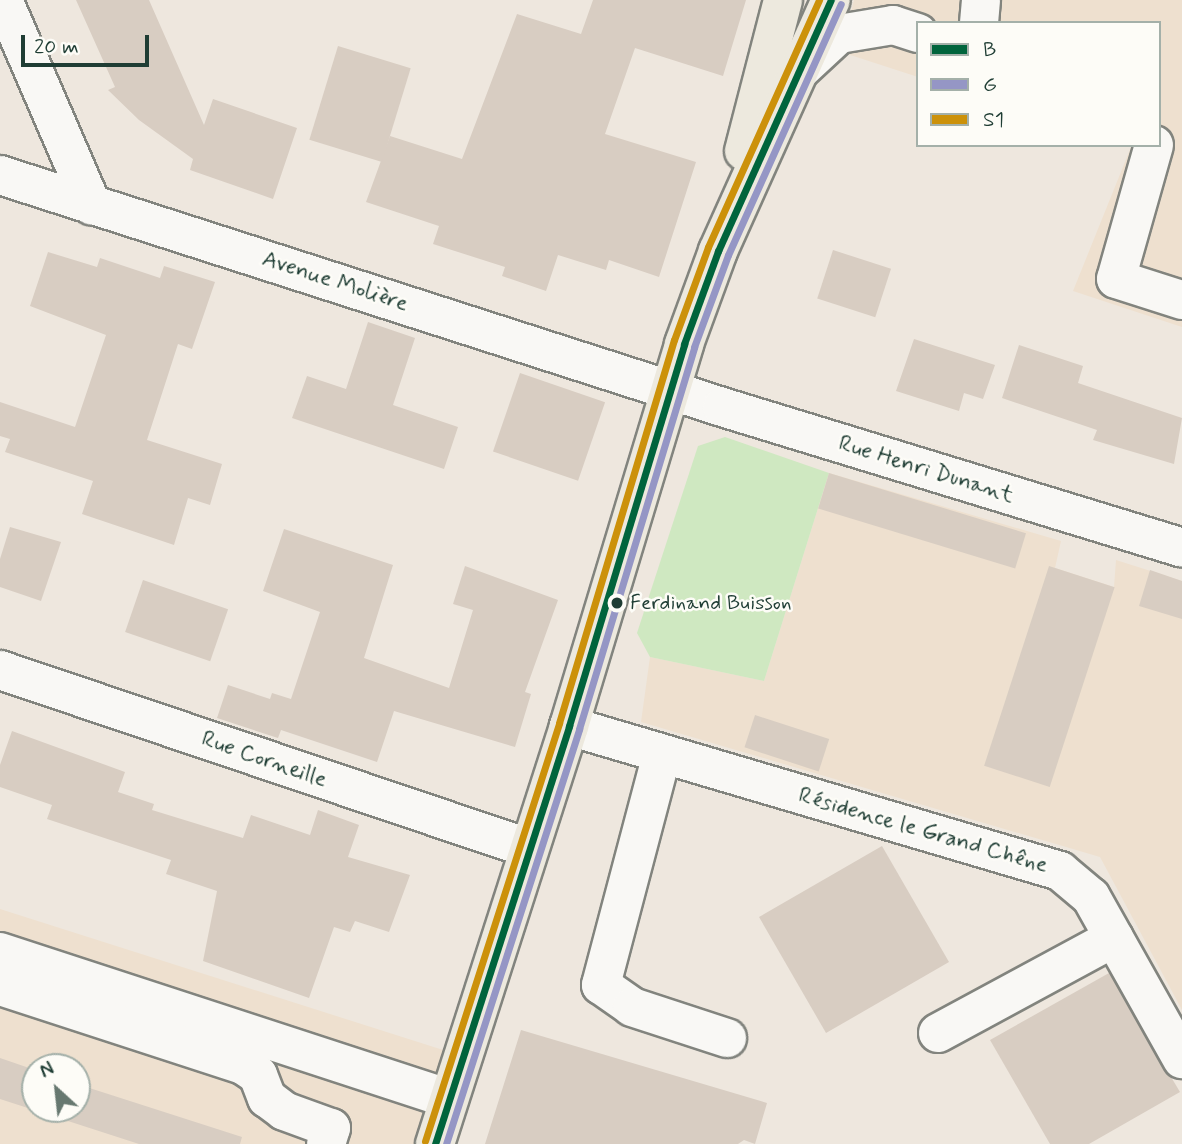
<!DOCTYPE html>
<meta charset="utf-8">
<style>
body{margin:0}
#map{position:relative;width:1182px;height:1144px;overflow:hidden;background:#eee7de;font-family:Mynerve,sans-serif}
div>[style]{position:absolute}
[style*='--x']{left:calc(var(--x)*1px);top:calc(var(--y)*1px);width:calc(var(--w)*1px);rotate:calc(var(--a)*1deg)}
.built>*{inset:0;background:#eee0cf}
.green>*{inset:0;background:#cfe8c1}
.building>*{inset:0;background:#d8cdc2;transform-origin:0 0}
.roads{filter:drop-shadow(2px 0 #82847e) drop-shadow(-2px 0 #82847e) drop-shadow(0 2px #82847e) drop-shadow(0 -2px #82847e)}
.minor>*{height:38px;margin:-19px;padding:0 19px;transform-origin:19px;border-radius:19px;background:#f9f8f5}
.major>*{height:38px;margin:-19px;padding:0 19px;transform-origin:19px;border-radius:19px;background:#ede9de}
.bus-1>*{height:7px;margin:-3.5px;padding:0 3.5px;transform-origin:3.5px;border-radius:3.5px;background:#00643c}
.bus-2>*{height:7px;margin:-3.5px;padding:0 3.5px;transform-origin:3.5px;border-radius:3.5px;background:#9596c5}
.bus-3>*{height:7px;margin:-3.5px;padding:0 3.5px;transform-origin:3.5px;border-radius:3.5px;background:#cc910a}
.dots>*{width:19px;height:19px;translate:-50% -50%;box-sizing:border-box;border:4px solid #fdfcf7;border-radius:50%}
span{translate:-50% -50%;white-space:nowrap;text-align:center;line-height:1.15;-webkit-text-stroke:5px #fdfcf7;paint-order:stroke}
.bus-label{font-size:21px;color:#1f3d34}
.left{translate:0 -50%;text-align:left}
.street-label{font-size:23px;color:#1f3d34}
.legend{position:absolute;left:916px;top:21px;width:245px;height:126px;box-sizing:border-box;background:#fdfcf7;border:2px solid #a4b0a9;margin:0;padding:9px 12px;list-style:none;font-size:21px;color:#1f3d34}
.legend li{display:flex;align-items:center;gap:14px;height:35px}
.legend b{width:35px;border:2px solid #a4b0a9}
.north{position:absolute;left:21px;top:1053px;width:70px;height:70px;box-sizing:border-box;background:#fdfcf7;border:2px solid #a4b0a9;border-radius:50%;rotate:333deg;font-size:19px;font-weight:700;line-height:28px;text-align:center;color:#1f3d34}
.north::after{content:'';display:block;margin:auto;width:24px;height:32px;background:#677870;clip-path:polygon(50% 0,100% 100%,50% 72%,0 100%)}
.scale{position:absolute;left:21px;top:35px;width:128px;height:32px;box-sizing:border-box;border:4px solid #1f3d34;border-top:0;padding-left:9px;font-size:21px;line-height:24px;white-space:nowrap;color:#1f3d34;-webkit-text-stroke:5px #fdfcf7;paint-order:stroke}
</style>
<div id="map">
<div class="built">
<i style="clip-path:polygon(854px 0,1182px 0,1182px 327px,1073px 291px,1131px 147px,1128px 145px,1159px 145px,1159px 23px,918px 23px,918px 77px,841px 52px)"></i>
<i style="clip-path:polygon(829px 473px,1061px 541px,1055px 568px,1114px 587px,1116px 560px,1182px 581px,1182px 1010px,1100px 857px,641px 722px,650px 657px,764px 681px)"></i>
<i style="clip-path:polygon(evenodd,0 909px,462px 1056px,435px 1144px,0 1144px,0 909px,35px 1067px,77px 1067px,77px 1109px,35px 1109px,35px 1067px)"></i>
</div>
<div class="green">
<i style="clip-path:polygon(725px 437px,829px 473px,764px 681px,650px 657px,637px 633px,698px 446px)"></i>
</div>
<div class="building">
<i style="clip-path:polygon(76px 0,149px 0,204px 125px,213px 99px,297px 128px,273px 199px,190px 170px,193px 159px,139px 120px,108px 90px,115px 87px)"></i>
<i style="clip-path:polygon(593px 0,746px 0,723px 76px,635px 48px,605px 134px,696px 162px,659px 277px,609px 260px,606px 270px,558px 255px,546px 291px,502px 276px,505px 267px,433px 244px,439px 226px,366px 202px,390px 136px,462px 159px,517px 14px,581px 34px)"></i>
<i style="left:338px;top:46px;width:76px;height:98px;rotate:17deg"></i>
<i style="left:833px;top:250px;width:61px;height:51px;rotate:18deg"></i>
<i style="clip-path:polygon(48px 252px,97px 267px,100px 258px,160px 278px,164px 266px,215px 282px,192px 349px,178px 344px,147px 440px,222px 464px,210px 505px,188px 498px,174px 545px,82px 514px,93px 481px,5px 452px,10px 439px,0 436px,0 402px,75px 427px,106px 335px,30px 306px)"></i>
<i style="clip-path:polygon(368px 322px,415px 338px,393px 405px,458px 427px,444px 469px,292px 418px,307px 376px,346px 389px)"></i>
<i style="clip-path:polygon(914px 339px,995px 365px,983px 399px,964px 393px,959px 411px,896px 391px)"></i>
<i style="clip-path:polygon(1019px 345px,1083px 366px,1078px 383px,1182px 418px,1174px 464px,1093px 440px,1097px 430px,1002px 398px)"></i>
<i style="left:520px;top:373px;width:90px;height:83px;rotate:19deg"></i>
<i style="left:829px;top:473px;width:206px;height:37px;rotate:17deg"></i>
<i style="clip-path:polygon(10px 527px,61px 542px,41px 601px,0 587px,0 559px)"></i>
<i style="clip-path:polygon(284px 529px,393px 565px,364px 658px,449px 688px,473px 610px,453px 604px,465px 566px,558px 600px,525px 692px,531px 694px,515px 747px,394px 711px,377px 762px,281px 730px,278px 738px,217px 718px,228px 685px,270px 699px,272px 693px,291px 699px,320px 612px,263px 591px)"></i>
<i style="left:1049px;top:566px;width:69px;height:210px;rotate:18deg"></i>
<i style="clip-path:polygon(1150px 570px,1182px 581px,1182px 619px,1139px 606px)"></i>
<i style="left:143px;top:580px;width:90px;height:55px;rotate:19deg"></i>
<i style="left:755px;top:715px;width:78px;height:34px;rotate:18deg"></i>
<i style="clip-path:polygon(12px 731px,125px 772px,118px 792px,154px 804px,152px 810px,243px 838px,251px 815px,310px 835px,318px 810px,359px 825px,348px 857px,410px 875px,389px 932px,355px 921px,350px 932px,334px 927px,309px 998px,203px 961px,217px 891px,166px 874px,171px 860px,47px 819px,52px 805px,0 787px,0 765px)"></i>
<i style="left:882px;top:846px;width:134px;height:142px;rotate:60deg"></i>
<i style="clip-path:polygon(1109px 973px,1180px 1092px,1089px 1144px,1050px 1144px,990px 1040px)"></i>
<i style="clip-path:polygon(521px 1030px,767px 1103px,755px 1144px,744px 1140px,738px 1144px,485px 1144px)"></i>
<i style="clip-path:polygon(0 1058px,35px 1070px,35px 1109px,77px 1109px,77px 1084px,242px 1137px,240px 1144px,139px 1144px,0 1099px)"></i>
</div>
<div class="roads">
<div class="minor">
<i style="--x:3;--y:0;--w:224;--a:66.6"></i>
<i style="--x:979;--y:23;--w:23;--a:-85"></i>
<i style="--x:799;--y:71;--w:54;--a:-42.8"></i>
<i style="--x:839;--y:34;--w:55;--a:-9.5"></i>
<i style="--x:893;--y:25;--w:26;--a:18"></i>
<i style="--x:1154;--y:145;--w:139;--a:105.8"></i>
<i style="--x:1116;--y:279;--w:69;--a:17.7"></i>
<i style="--x:0;--y:175;--w:758;--a:17.81"></i>
<i style="--x:722;--y:407;--w:481;--a:17"></i>
<i style="--x:0;--y:670;--w:557;--a:18.63"></i>
<i style="--x:569;--y:726;--w:512;--a:16.45"></i>
<i style="--x:1060;--y:871;--w:40;--a:40"></i>
<i style="--x:1091;--y:897;--w:186;--a:60.7"></i>
<i style="--x:662;--y:754;--w:239;--a:104.8"></i>
<i style="--x:601;--y:985;--w:38;--a:35"></i>
<i style="--x:632;--y:1007;--w:100;--a:18.1"></i>
<i style="--x:0;--y:952;--w:472;--a:18.1"></i>
<i style="--x:0;--y:986;--w:256;--a:18"></i>
<i style="--x:243;--y:1065;--w:18;--a:34"></i>
<i style="--x:258;--y:1075;--w:25;--a:69"></i>
<i style="--x:267;--y:1098;--w:21;--a:37"></i>
<i style="--x:284;--y:1111;--w:50;--a:19.9"></i>
<i style="--x:331;--y:1128;--w:17;--a:107"></i>
<i style="--x:938;--y:1033;--w:200;--a:-28.4"></i>
</div>
<div class="major">
<i style="--x:744;--y:151;--w:156;--a:-75.5"></i>
<i style="--x:435;--y:1144;--w:439;--a:-72.2"></i>
<i style="--x:569;--y:726;--w:399;--a:-73.2"></i>
<i style="--x:684;--y:344;--w:99;--a:-69.9"></i>
<i style="--x:718;--y:251;--w:275;--a:-65.8"></i>
</div>
</div>
<div class="bus-1">
<i style="--x:435;--y:1144;--w:439;--a:-72.2"></i>
<i style="--x:569;--y:726;--w:399;--a:-73.2"></i>
<i style="--x:684;--y:344;--w:99;--a:-69.9"></i>
<i style="--x:718;--y:251;--w:275;--a:-65.8"></i>
</div>
<div class="bus-2">
<i style="--x:446;--y:1144;--w:436;--a:-72.2"></i>
<i style="--x:579;--y:729;--w:399;--a:-73.2"></i>
<i style="--x:694;--y:347;--w:98;--a:-69.7"></i>
<i style="--x:728;--y:255;--w:275;--a:-65.8"></i>
</div>
<div class="bus-3">
<i style="--x:425;--y:1141;--w:439;--a:-72.2"></i>
<i style="--x:559;--y:723;--w:400;--a:-73.3"></i>
<i style="--x:674;--y:340;--w:99;--a:-69.9"></i>
<i style="--x:708;--y:247;--w:271;--a:-65.8"></i>
</div>
<div class="dots">
<i style="left:617px;top:603px;background:#1f3d34"></i>
</div>
<div class="bus-label">
<span class="left" style="left:630px;top:603px">Ferdinand Buisson</span>
</div>
<div class="street-label">
<span style="left:335px;top:282px;rotate:18deg">Avenue Molière</span>
<span style="left:926px;top:470px;rotate:17deg">Rue Henri Dunant</span>
<span style="left:264px;top:760px;rotate:19deg">Rue Corneille</span>
<span style="left:923px;top:831px;rotate:16deg">Résidence le Grand Chêne</span>
</div>
<ul class="legend">
<li><b style="height:9px;background:#00643c"></b>B</li>
<li><b style="height:9px;background:#9596c5"></b>G</li>
<li><b style="height:9px;background:#cc910a"></b>S1</li>
</ul>
<div class="north">N</div>
<div class="scale">20 m</div>
</div>
